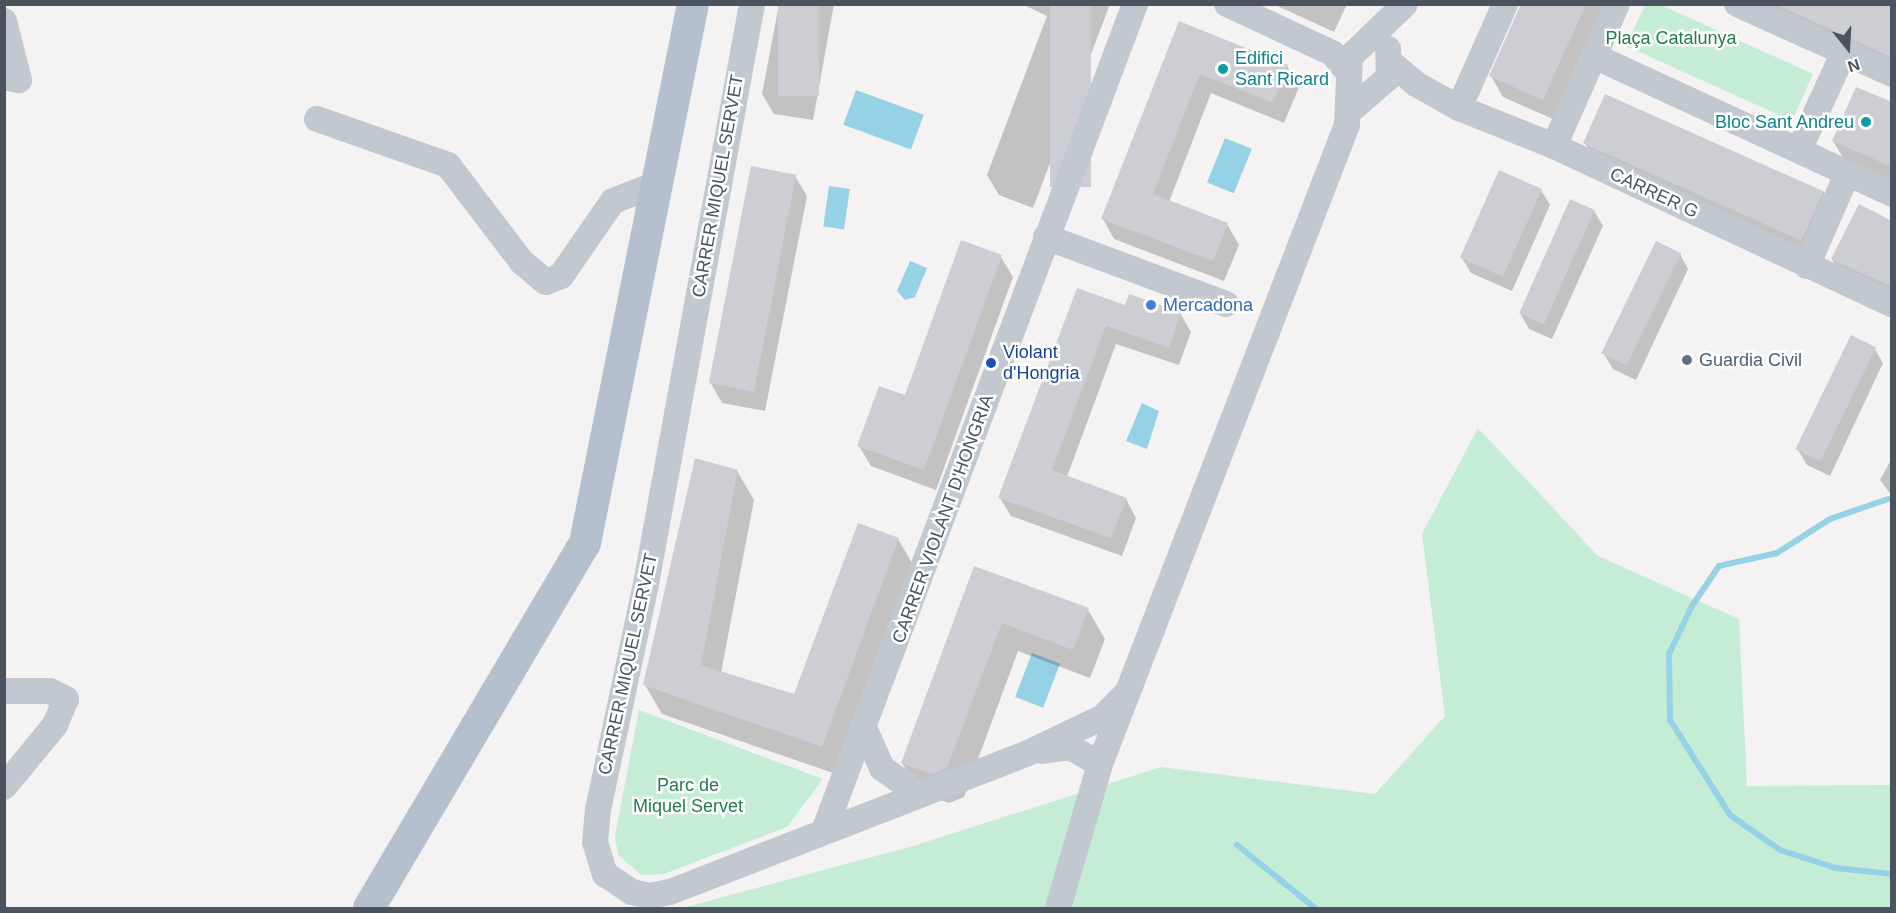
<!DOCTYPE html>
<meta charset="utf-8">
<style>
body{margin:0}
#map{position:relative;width:1896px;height:913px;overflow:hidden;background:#f4f2f2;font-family:Arial,sans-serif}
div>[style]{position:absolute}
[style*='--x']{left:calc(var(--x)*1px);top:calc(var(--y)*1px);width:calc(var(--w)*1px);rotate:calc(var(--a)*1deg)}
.green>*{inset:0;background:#c5edd6}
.water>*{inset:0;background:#96d2e6;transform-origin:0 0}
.shadow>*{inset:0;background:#0003}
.stream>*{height:6px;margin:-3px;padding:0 3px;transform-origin:3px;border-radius:3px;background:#96d2e6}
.building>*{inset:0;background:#ccced3;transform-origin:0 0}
.minor>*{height:26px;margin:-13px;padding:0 13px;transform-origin:13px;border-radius:13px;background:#c1c8cf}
.major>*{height:32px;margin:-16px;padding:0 16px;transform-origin:16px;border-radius:16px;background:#b4c0ce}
.dots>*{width:16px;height:16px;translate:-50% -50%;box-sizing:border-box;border:3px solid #fff;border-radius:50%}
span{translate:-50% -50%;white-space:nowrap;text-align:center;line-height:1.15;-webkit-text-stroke:5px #fff;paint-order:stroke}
.park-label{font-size:18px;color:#207b51}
.culture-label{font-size:18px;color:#0d838f}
.left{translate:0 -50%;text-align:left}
.right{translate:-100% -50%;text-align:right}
.street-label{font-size:18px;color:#4b545e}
.shop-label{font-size:18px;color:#366cbe}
.transit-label{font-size:18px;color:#164399}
.service-label{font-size:18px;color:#4e5e75}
.frame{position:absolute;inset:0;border:6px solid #4b545e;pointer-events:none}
.north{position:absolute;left:1818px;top:18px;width:60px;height:60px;-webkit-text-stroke:4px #fff;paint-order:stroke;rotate:162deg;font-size:16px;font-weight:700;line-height:24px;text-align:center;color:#4b545e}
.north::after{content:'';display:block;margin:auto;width:21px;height:27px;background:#4b545e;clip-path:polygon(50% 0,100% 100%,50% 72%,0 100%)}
</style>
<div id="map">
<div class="green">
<i style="clip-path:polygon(1645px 5px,1661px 5px,1813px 74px,1792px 121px,1626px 46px)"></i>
<i style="clip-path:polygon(1478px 428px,1598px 556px,1739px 619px,1747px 786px,1891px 785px,1891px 908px,682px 908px,913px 846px,1161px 767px,1375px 794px,1445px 716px,1422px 534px)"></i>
<i style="clip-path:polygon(639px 710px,823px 779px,787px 827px,664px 874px,641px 875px,618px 855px,615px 836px)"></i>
</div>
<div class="water">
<i style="left:856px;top:90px;width:72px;height:37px;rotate:20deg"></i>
<i style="left:1225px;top:138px;width:29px;height:48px;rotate:22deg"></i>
<i style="left:829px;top:186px;width:21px;height:41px;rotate:8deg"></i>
<i style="clip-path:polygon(910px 261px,927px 268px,915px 297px,905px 300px,897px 291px)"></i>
<i style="clip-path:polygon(1142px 403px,1159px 411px,1147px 449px,1126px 441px)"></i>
<i style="left:1032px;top:653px;width:30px;height:47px;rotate:21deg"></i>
</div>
<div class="shadow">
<i style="clip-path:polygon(779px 4px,834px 4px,813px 120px,774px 114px,762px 94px)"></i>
<i style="clip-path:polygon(1022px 4px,1110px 4px,1033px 208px,999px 195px,987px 175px,1047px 16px)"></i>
<i style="clip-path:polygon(1273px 4px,1347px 4px,1334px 32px)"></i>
<i style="clip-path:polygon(1523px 4px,1606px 4px,1555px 120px,1503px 97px,1491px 76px)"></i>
<i style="clip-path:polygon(1737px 4px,1892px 4px,1892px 72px)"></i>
<i style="clip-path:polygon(1180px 23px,1287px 66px,1299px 87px,1284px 123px,1211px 93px,1169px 202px,1227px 224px,1239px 245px,1224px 281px,1114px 239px,1103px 219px)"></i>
<i style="clip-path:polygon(1892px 104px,1892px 182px,1845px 161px,1833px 141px)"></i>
<i style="clip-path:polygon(1585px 143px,1823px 191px,1840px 220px,1817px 273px,1601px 172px)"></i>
<i style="clip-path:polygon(795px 176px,807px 196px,765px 411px,722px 403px,710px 382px)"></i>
<i style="clip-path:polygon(1541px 190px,1550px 205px,1512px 291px,1471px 273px,1462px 258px)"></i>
<i style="clip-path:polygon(1594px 211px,1603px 226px,1552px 339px,1529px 329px,1520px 313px)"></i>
<i style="clip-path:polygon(1892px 222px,1892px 310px,1849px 288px,1832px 259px)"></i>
<i style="clip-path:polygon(1680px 254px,1688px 269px,1636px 380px,1613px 369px,1604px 354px)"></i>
<i style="clip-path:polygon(1001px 257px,1013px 277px,936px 490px,871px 466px,859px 446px,906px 397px)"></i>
<i style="clip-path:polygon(1078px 290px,1126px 307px,1180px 313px,1191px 332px,1179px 365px,1116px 344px,1067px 477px,1126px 499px,1136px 518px,1122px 556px,1011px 516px,1000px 498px)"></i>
<i style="clip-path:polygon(1874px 348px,1883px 363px,1830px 476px,1807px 465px,1798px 450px)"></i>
<i style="clip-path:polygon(1892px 458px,1892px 496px,1880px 480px)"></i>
<i style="clip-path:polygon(737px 471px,754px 500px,721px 673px,795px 696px,898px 539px,915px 568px,839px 775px,662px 714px,645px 685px)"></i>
<i style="clip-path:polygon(975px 568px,1088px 610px,1105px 639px,1090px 678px,1018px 651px,964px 797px,949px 803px,919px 792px,902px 763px)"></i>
</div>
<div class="stream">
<i style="--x:1888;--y:499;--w:61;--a:161"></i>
<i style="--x:1830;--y:519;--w:63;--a:147.3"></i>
<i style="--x:1777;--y:553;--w:59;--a:167.4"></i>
<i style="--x:1719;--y:566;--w:48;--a:124"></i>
<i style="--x:1692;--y:606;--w:53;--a:115.6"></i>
<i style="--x:1669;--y:654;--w:66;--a:89.1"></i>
<i style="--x:1670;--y:720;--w:112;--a:57.7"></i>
<i style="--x:1730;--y:815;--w:61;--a:35"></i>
<i style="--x:1780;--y:850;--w:59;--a:17.8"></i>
<i style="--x:1836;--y:868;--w:56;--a:6.1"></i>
<i style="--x:1237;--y:845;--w:100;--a:38.9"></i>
</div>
<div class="building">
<i style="left:778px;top:4px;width:41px;height:92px"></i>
<i style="left:1050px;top:4px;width:41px;height:183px"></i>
<i style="clip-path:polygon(1521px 4px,1586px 4px,1543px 100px,1489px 76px)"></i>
<i style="clip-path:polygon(1775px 4px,1892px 4px,1892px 52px,1889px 56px)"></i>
<i style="clip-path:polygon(1179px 21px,1288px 65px,1273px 103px,1200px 74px,1153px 194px,1228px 223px,1213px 261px,1101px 219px)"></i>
<i style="clip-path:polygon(1856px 87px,1892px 102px,1892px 167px,1832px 141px)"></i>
<i style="left:1605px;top:94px;width:239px;height:54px;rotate:24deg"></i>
<i style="left:751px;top:166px;width:46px;height:221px;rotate:11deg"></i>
<i style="left:1499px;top:170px;width:47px;height:96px;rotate:24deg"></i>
<i style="left:1570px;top:199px;width:27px;height:125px;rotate:24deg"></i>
<i style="clip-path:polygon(1859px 204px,1892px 221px,1892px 287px,1831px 259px)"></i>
<i style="clip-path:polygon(961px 240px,1002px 255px,924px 470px,857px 446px,879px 386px,905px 395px)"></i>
<i style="left:1656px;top:241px;width:28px;height:125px;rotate:26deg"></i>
<i style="clip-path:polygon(1077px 288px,1125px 305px,1129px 294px,1181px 312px,1169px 348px,1106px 326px,1052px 470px,1127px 498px,1111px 538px,998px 498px)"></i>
<i style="left:1851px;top:335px;width:28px;height:127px;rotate:26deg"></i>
<i style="clip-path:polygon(695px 458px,738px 470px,701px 665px,794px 694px,858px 523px,899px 538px,822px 747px,643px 685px)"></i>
<i style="clip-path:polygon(974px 566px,1089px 608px,1073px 650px,1002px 623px,947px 768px,932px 774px,901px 763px)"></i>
</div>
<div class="minor">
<i style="--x:752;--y:4;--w:590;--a:100.36"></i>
<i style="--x:646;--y:584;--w:230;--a:102"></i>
<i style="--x:598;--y:809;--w:33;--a:95"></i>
<i style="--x:595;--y:842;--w:34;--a:73"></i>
<i style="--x:605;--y:874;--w:32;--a:34"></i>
<i style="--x:632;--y:892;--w:17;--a:13"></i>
<i style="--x:649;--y:896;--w:21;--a:-11"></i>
<i style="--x:670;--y:892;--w:384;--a:-21.2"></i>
<i style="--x:1028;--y:753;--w:83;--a:-25.6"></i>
<i style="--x:1103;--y:717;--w:34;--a:-45"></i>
<i style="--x:1227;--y:4;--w:116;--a:25"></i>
<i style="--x:1332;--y:53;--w:26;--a:50"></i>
<i style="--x:1737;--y:4;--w:170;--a:24.3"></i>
<i style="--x:4;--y:21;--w:61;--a:75.7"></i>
<i style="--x:19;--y:80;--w:15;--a:-169"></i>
<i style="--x:1594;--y:56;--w:328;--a:24.8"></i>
<i style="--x:1390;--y:62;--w:34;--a:40"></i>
<i style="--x:1416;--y:84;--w:49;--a:29.2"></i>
<i style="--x:1459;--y:108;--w:102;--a:21.8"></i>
<i style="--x:1554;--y:146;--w:373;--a:25.1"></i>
<i style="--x:1459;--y:108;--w:114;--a:-66.1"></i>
<i style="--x:1352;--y:109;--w:49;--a:-40.9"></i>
<i style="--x:1389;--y:77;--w:28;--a:-92"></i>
<i style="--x:317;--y:119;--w:139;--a:19.3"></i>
<i style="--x:448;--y:165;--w:122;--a:52.7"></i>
<i style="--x:522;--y:262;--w:31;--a:40"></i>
<i style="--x:546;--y:282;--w:16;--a:-22"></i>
<i style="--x:561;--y:276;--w:91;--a:-55.3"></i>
<i style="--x:613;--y:201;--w:47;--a:-21.1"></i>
<i style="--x:1554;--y:146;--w:155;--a:-66.1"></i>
<i style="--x:1800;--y:148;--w:106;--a:-65.4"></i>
<i style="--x:1046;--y:237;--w:192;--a:20.4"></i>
<i style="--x:1807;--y:266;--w:100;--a:-66.5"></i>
<i style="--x:4;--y:691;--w:46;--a:0"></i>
<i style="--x:50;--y:691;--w:18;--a:27"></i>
<i style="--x:66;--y:699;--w:28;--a:113"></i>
<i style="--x:55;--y:725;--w:80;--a:129.4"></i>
<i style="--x:865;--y:730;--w:42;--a:65.9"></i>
<i style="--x:882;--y:768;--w:44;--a:35.8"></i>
<i style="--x:1042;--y:751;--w:28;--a:-8"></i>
<i style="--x:1070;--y:747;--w:34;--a:30"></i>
<i style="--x:824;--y:831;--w:884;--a:-69.39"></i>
<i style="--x:1058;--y:908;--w:150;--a:-73.7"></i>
<i style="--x:1100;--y:764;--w:685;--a:-68.87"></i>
<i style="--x:1347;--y:125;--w:68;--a:-87.5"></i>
<i style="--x:1350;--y:57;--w:76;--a:-43.9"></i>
</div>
<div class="major">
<i style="--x:369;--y:908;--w:424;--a:-59.4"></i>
<i style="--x:585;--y:543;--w:550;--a:-78.67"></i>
</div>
<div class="dots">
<i style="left:1223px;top:69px;background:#0f9aa8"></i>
<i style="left:1866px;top:122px;background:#0f9aa8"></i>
<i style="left:1151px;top:305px;background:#3f7fe0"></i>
<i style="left:1687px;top:360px;background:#5c6f8a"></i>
<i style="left:991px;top:363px;background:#1a4fb4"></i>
</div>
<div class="park-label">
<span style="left:1671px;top:38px">Plaça Catalunya</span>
<span style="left:688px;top:796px">Parc de<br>Miquel Servet</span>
</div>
<div class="culture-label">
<span class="left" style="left:1235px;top:69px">Edifici<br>Sant Ricard</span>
<span class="right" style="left:1854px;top:122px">Bloc Sant Andreu</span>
</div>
<div class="street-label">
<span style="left:718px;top:186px;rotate:-80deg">CARRER MIQUEL SERVET</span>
<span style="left:1654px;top:193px;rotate:25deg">CARRER G</span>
<span style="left:943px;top:519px;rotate:-70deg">CARRER VIOLANT D'HONGRIA</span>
<span style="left:628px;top:664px;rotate:-78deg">CARRER MIQUEL SERVET</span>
</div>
<div class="shop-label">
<span class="left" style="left:1163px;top:305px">Mercadona</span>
</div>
<div class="transit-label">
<span class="left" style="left:1003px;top:363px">Violant<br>d'Hongria</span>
</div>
<div class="service-label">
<span class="left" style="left:1699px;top:360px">Guardia Civil</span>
</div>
<div class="frame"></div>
<div class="north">N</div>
</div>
